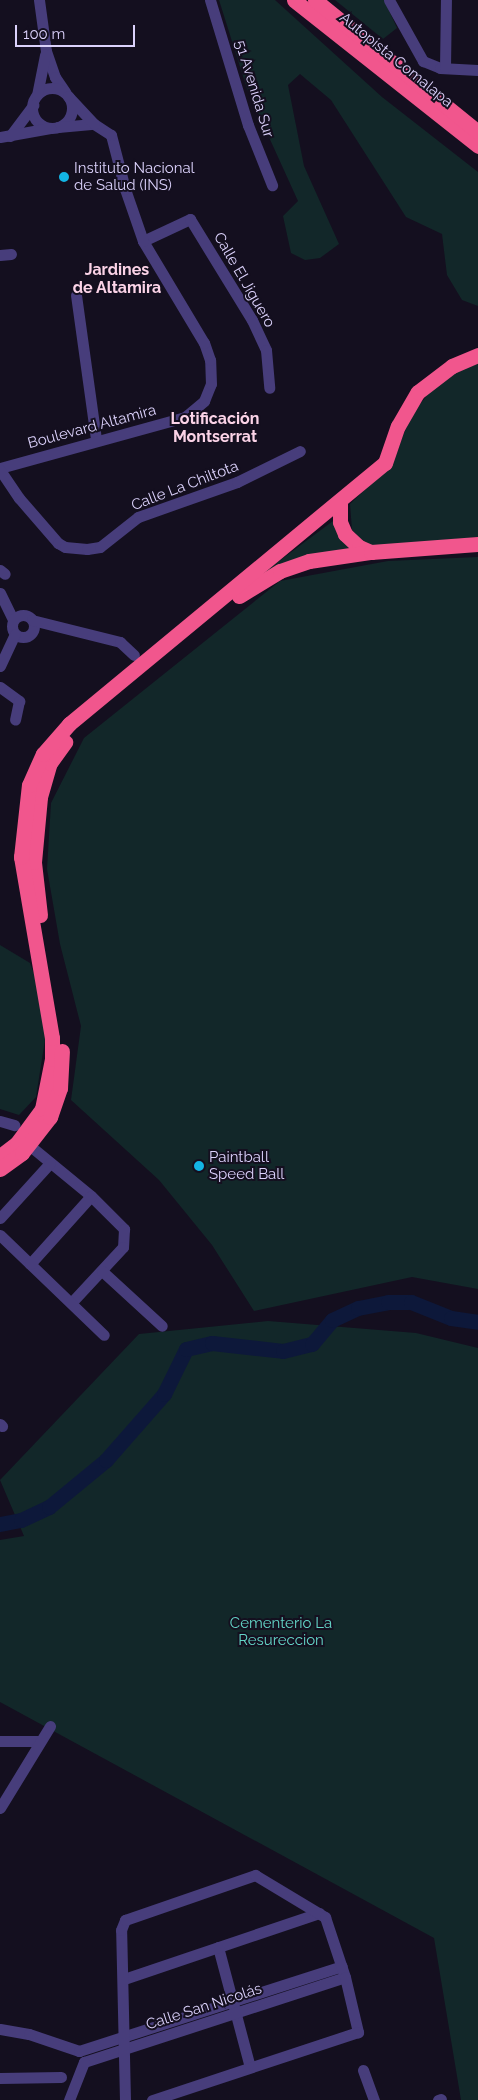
<!DOCTYPE html>
<meta charset="utf-8">
<style>
body{margin:0}
#map{position:relative;width:478px;height:2100px;overflow:hidden;background:#140f1f;font-family:Raleway,sans-serif}
div>[style]{position:absolute}
[style*='--x']{left:calc(var(--x)*1px);top:calc(var(--y)*1px);width:calc(var(--w)*1px);rotate:calc(var(--a)*1deg)}
.green>*{inset:0;background:#122729}
.river>*{height:15px;margin:-7.5px;padding:0 7.5px;transform-origin:7.5px;border-radius:7.5px;background:#0d183a}
.minor>*{height:11px;margin:-5.5px;padding:0 5.5px;transform-origin:5.5px;border-radius:5.5px;background:#473d7b}
.minor>.ring{margin:-5.5px;padding:0;box-sizing:content-box;background:none;border:11px solid #473d7b;border-radius:50%}
.highway>*{height:15px;margin:-7.5px;padding:0 7.5px;transform-origin:7.5px;border-radius:7.5px;background:#f1568d}
.dots>*{width:14px;height:14px;translate:-50% -50%;box-sizing:border-box;border:2px solid #140f1f;border-radius:50%}
span{translate:-50% -50%;white-space:nowrap;text-align:center;line-height:1.15;-webkit-text-stroke:4px #140f1f;paint-order:stroke}
.street-label{font-size:15px;color:#dbd1fb}
.poi-label{font-size:15px;color:#dbd1fb}
.left{translate:0 -50%;text-align:left}
.park-label{font-size:15px;color:#63d5c7}
.neighbourhood-label{font-size:16px;color:#fbd3e7;font-weight:700}
.scale{position:absolute;left:15px;top:25px;width:120px;height:22px;box-sizing:border-box;border:2px solid #dbd1fb;border-top:0;padding-left:6px;font-size:15px;line-height:18px;white-space:nowrap;color:#dbd1fb;-webkit-text-stroke:4px #140f1f;paint-order:stroke}
</style>
<div id="map">
<div class="green">
<i style="clip-path:polygon(219px 0,275px 0,382px 97px,478px 172px,478px 306px,462px 300px,447px 275px,442px 234px,406px 217px,331px 100px,300px 74px,288px 85px,304px 166px,339px 244px,320px 258px,305px 260px,291px 253px,283px 216px,298px 201px,247px 89px)"></i>
<i style="clip-path:polygon(335px 0,384px 0,397px 28px,383px 39px)"></i>
<i style="clip-path:polygon(478px 362px,478px 537px,373px 546px,365px 543px,352px 530px,350px 504px,393px 463px,410px 417px,435px 385px,453px 372px)"></i>
<i style="clip-path:polygon(333px 521px,351px 550px,263px 573px)"></i>
<i style="clip-path:polygon(478px 557px,478px 1289px,412px 1277px,254px 1311px,212px 1245px,159px 1180px,71px 1100px,81px 1026px,60px 944px,47px 869px,51px 803px,84px 738px,280px 581px,388px 561px)"></i>
<i style="clip-path:polygon(0 945px,30px 963px,44px 1000px,47px 1027px,36px 1097px,19px 1115px,0 1109px)"></i>
<i style="clip-path:polygon(268px 1321px,416px 1333px,478px 1348px,478px 2100px,461px 2100px,434px 1938px,0 1702px,0 1540px,24px 1536px,0 1480px,139px 1334px)"></i>
</div>
<div class="river">
<i style="--x:0;--y:1524;--w:21;--a:-11"></i>
<i style="--x:21;--y:1520;--w:31;--a:-25"></i>
<i style="--x:49;--y:1507;--w:74;--a:-39.5"></i>
<i style="--x:106;--y:1460;--w:88;--a:-48.7"></i>
<i style="--x:164;--y:1394;--w:50;--a:-63.9"></i>
<i style="--x:186;--y:1349;--w:27;--a:-13"></i>
<i style="--x:212;--y:1343;--w:71;--a:6.4"></i>
<i style="--x:283;--y:1351;--w:30;--a:-14"></i>
<i style="--x:312;--y:1344;--w:31;--a:-50"></i>
<i style="--x:332;--y:1320;--w:29;--a:-25"></i>
<i style="--x:358;--y:1308;--w:31;--a:-11"></i>
<i style="--x:388;--y:1302;--w:23;--a:0"></i>
<i style="--x:411;--y:1302;--w:43;--a:21.8"></i>
<i style="--x:451;--y:1318;--w:27;--a:8"></i>
</div>
<div class="minor">
<i style="--x:39;--y:0;--w:51;--a:82.2"></i>
<i style="--x:46;--y:51;--w:28;--a:71"></i>
<i style="--x:55;--y:77;--w:18;--a:56"></i>
<i style="--x:210;--y:0;--w:131;--a:73.1"></i>
<i style="--x:248;--y:125;--w:65;--a:68.2"></i>
<i style="--x:389;--y:0;--w:70;--a:60.9"></i>
<i style="--x:423;--y:61;--w:18;--a:22"></i>
<i style="--x:440;--y:68;--w:38;--a:3"></i>
<i style="--x:445;--y:68;--w:68;--a:-89.2"></i>
<i class="ring" style="left:32px;top:88px;width:29px;height:29px"></i>
<i style="--x:37;--y:95;--w:41;--a:-78.7"></i>
<i style="--x:58;--y:127;--w:36;--a:-5"></i>
<i style="--x:10;--y:136;--w:39;--a:-53"></i>
<i style="--x:0;--y:137;--w:51;--a:-10.2"></i>
<i style="--x:143;--y:241;--w:52;--a:-25.1"></i>
<i style="--x:190;--y:219;--w:119;--a:58.5"></i>
<i style="--x:252;--y:320;--w:33;--a:65"></i>
<i style="--x:266;--y:350;--w:38;--a:85"></i>
<i style="--x:0;--y:255;--w:11;--a:-5"></i>
<i style="--x:76;--y:295;--w:146;--a:82.1"></i>
<i style="--x:0;--y:468;--w:192;--a:-15.4"></i>
<i style="--x:185;--y:417;--w:25;--a:-40"></i>
<i style="--x:204;--y:401;--w:18;--a:-68"></i>
<i style="--x:211;--y:384;--w:24;--a:-92"></i>
<i style="--x:210;--y:360;--w:18;--a:-109"></i>
<i style="--x:204;--y:343;--w:119;--a:-120.9"></i>
<i style="--x:143;--y:241;--w:55;--a:-109.1"></i>
<i style="--x:125;--y:189;--w:56;--a:-104.5"></i>
<i style="--x:111;--y:135;--w:20;--a:-147"></i>
<i style="--x:94;--y:124;--w:38;--a:-133"></i>
<i style="--x:0;--y:470;--w:34;--a:56"></i>
<i style="--x:19;--y:498;--w:60;--a:49.1"></i>
<i style="--x:58;--y:543;--w:8;--a:30"></i>
<i style="--x:65;--y:547;--w:22;--a:5"></i>
<i style="--x:87;--y:549;--w:13;--a:-9"></i>
<i style="--x:100;--y:547;--w:48;--a:-38.3"></i>
<i style="--x:138;--y:517;--w:105;--a:-19.5"></i>
<i style="--x:237;--y:482;--w:70;--a:-26.2"></i>
<i style="--x:0;--y:570;--w:6;--a:39"></i>
<i style="--x:0;--y:593;--w:30;--a:64"></i>
<i class="ring" style="left:12px;top:615px;width:11px;height:11px"></i>
<i style="--x:32;--y:620;--w:91;--a:14"></i>
<i style="--x:120;--y:642;--w:19;--a:43"></i>
<i style="--x:0;--y:666;--w:35;--a:-65"></i>
<i style="--x:0;--y:687;--w:24;--a:36"></i>
<i style="--x:19;--y:701;--w:19;--a:102"></i>
<i style="--x:0;--y:1121;--w:15;--a:16"></i>
<i style="--x:29;--y:1145;--w:80;--a:39.4"></i>
<i style="--x:91;--y:1196;--w:47;--a:45"></i>
<i style="--x:124;--y:1229;--w:18;--a:93"></i>
<i style="--x:123;--y:1247;--w:76;--a:132.9"></i>
<i style="--x:0;--y:1218;--w:74;--a:-47.7"></i>
<i style="--x:0;--y:1235;--w:144;--a:43.9"></i>
<i style="--x:30;--y:1264;--w:91;--a:-48.1"></i>
<i style="--x:102;--y:1271;--w:81;--a:42.5"></i>
<i style="--x:0;--y:1424;--w:3;--a:45"></i>
<i style="--x:0;--y:1741;--w:39;--a:0"></i>
<i style="--x:0;--y:1808;--w:96;--a:-58.6"></i>
<i style="--x:218;--y:1947;--w:124;--a:75.1"></i>
<i style="--x:124;--y:1979;--w:206;--a:-18.7"></i>
<i style="--x:0;--y:2029;--w:29;--a:10"></i>
<i style="--x:29;--y:2034;--w:53;--a:18.8"></i>
<i style="--x:79;--y:2051;--w:276;--a:-17.9"></i>
<i style="--x:84;--y:2062;--w:274;--a:-18"></i>
<i style="--x:363;--y:2070;--w:32;--a:70"></i>
<i style="--x:0;--y:2078;--w:61;--a:-0.9"></i>
<i style="--x:69;--y:2100;--w:41;--a:-68.5"></i>
<i style="--x:125;--y:2100;--w:170;--a:-91.3"></i>
<i style="--x:121;--y:1930;--w:11;--a:-68"></i>
<i style="--x:125;--y:1920;--w:138;--a:-19.1"></i>
<i style="--x:255;--y:1875;--w:82;--a:31"></i>
<i style="--x:325;--y:1917;--w:63;--a:71.6"></i>
<i style="--x:345;--y:1977;--w:57;--a:76.7"></i>
<i style="--x:358;--y:2032;--w:217;--a:161.7"></i>
<i style="--x:438;--y:2100;--w:3;--a:-18"></i>
</div>
<div class="highway">
<i style="--x:294;--y:0;--w:235;--a:38.4"></i>
<i style="--x:315;--y:0;--w:210;--a:39"></i>
<i style="--x:340;--y:503;--w:19;--a:90"></i>
<i style="--x:340;--y:522;--w:13;--a:67"></i>
<i style="--x:345;--y:534;--w:19;--a:43"></i>
<i style="--x:359;--y:547;--w:13;--a:23"></i>
<i style="--x:239;--y:596;--w:48;--a:-31.4"></i>
<i style="--x:280;--y:571;--w:31;--a:-19"></i>
<i style="--x:309;--y:561;--w:63;--a:-8.3"></i>
<i style="--x:371;--y:552;--w:107;--a:-4.3"></i>
<i style="--x:40;--y:915;--w:53;--a:-96.5"></i>
<i style="--x:34;--y:862;--w:65;--a:-84.7"></i>
<i style="--x:40;--y:797;--w:35;--a:-74"></i>
<i style="--x:50;--y:763;--w:26;--a:-54"></i>
<i style="--x:0;--y:1156;--w:21;--a:-37"></i>
<i style="--x:17;--y:1143;--w:42;--a:-53.7"></i>
<i style="--x:42;--y:1109;--w:51;--a:-78.7"></i>
<i style="--x:52;--y:1059;--w:21;--a:-90"></i>
<i style="--x:52;--y:1038;--w:184;--a:-99.7"></i>
<i style="--x:21;--y:857;--w:72;--a:-83.7"></i>
<i style="--x:29;--y:785;--w:34;--a:-66"></i>
<i style="--x:43;--y:754;--w:40;--a:-49"></i>
<i style="--x:69;--y:724;--w:410;--a:-39.6"></i>
<i style="--x:385;--y:463;--w:39;--a:-71"></i>
<i style="--x:398;--y:426;--w:39;--a:-60"></i>
<i style="--x:418;--y:392;--w:43;--a:-37.4"></i>
<i style="--x:452;--y:366;--w:28;--a:-23"></i>
<i style="--x:0;--y:1169;--w:27;--a:-36"></i>
<i style="--x:22;--y:1153;--w:46;--a:-52.1"></i>
<i style="--x:50;--y:1117;--w:31;--a:-71"></i>
<i style="--x:60;--y:1088;--w:37;--a:-87"></i>
</div>
<div class="dots">
<i style="left:64px;top:177px;background:#13b5e5"></i>
<i style="left:199px;top:1166px;background:#13b5e5"></i>
</div>
<div class="street-label">
<span style="left:396px;top:60px;rotate:39deg">Autopista Comalapa</span>
<span style="left:254px;top:89px;rotate:73deg">51 Avenida Sur</span>
<span style="left:244px;top:280px;rotate:60deg">Calle El Jiguero</span>
<span style="left:92px;top:427px;rotate:-15deg">Boulevard Altamira</span>
<span style="left:185px;top:486px;rotate:-21deg">Calle La Chiltota</span>
<span style="left:204px;top:2007px;rotate:-18deg">Calle San Nicolás</span>
</div>
<div class="poi-label">
<span class="left" style="left:74px;top:177px">Instituto Nacional<br>de Salud (INS)</span>
<span class="left" style="left:209px;top:1166px">Paintball<br>Speed Ball</span>
</div>
<div class="park-label">
<span style="left:281px;top:1632px">Cementerio La<br>Resureccion</span>
</div>
<div class="neighbourhood-label">
<span style="left:117px;top:279px">Jardines<br>de Altamira</span>
<span style="left:215px;top:428px">Lotificación<br>Montserrat</span>
</div>
<div class="scale">100 m</div>
</div>
